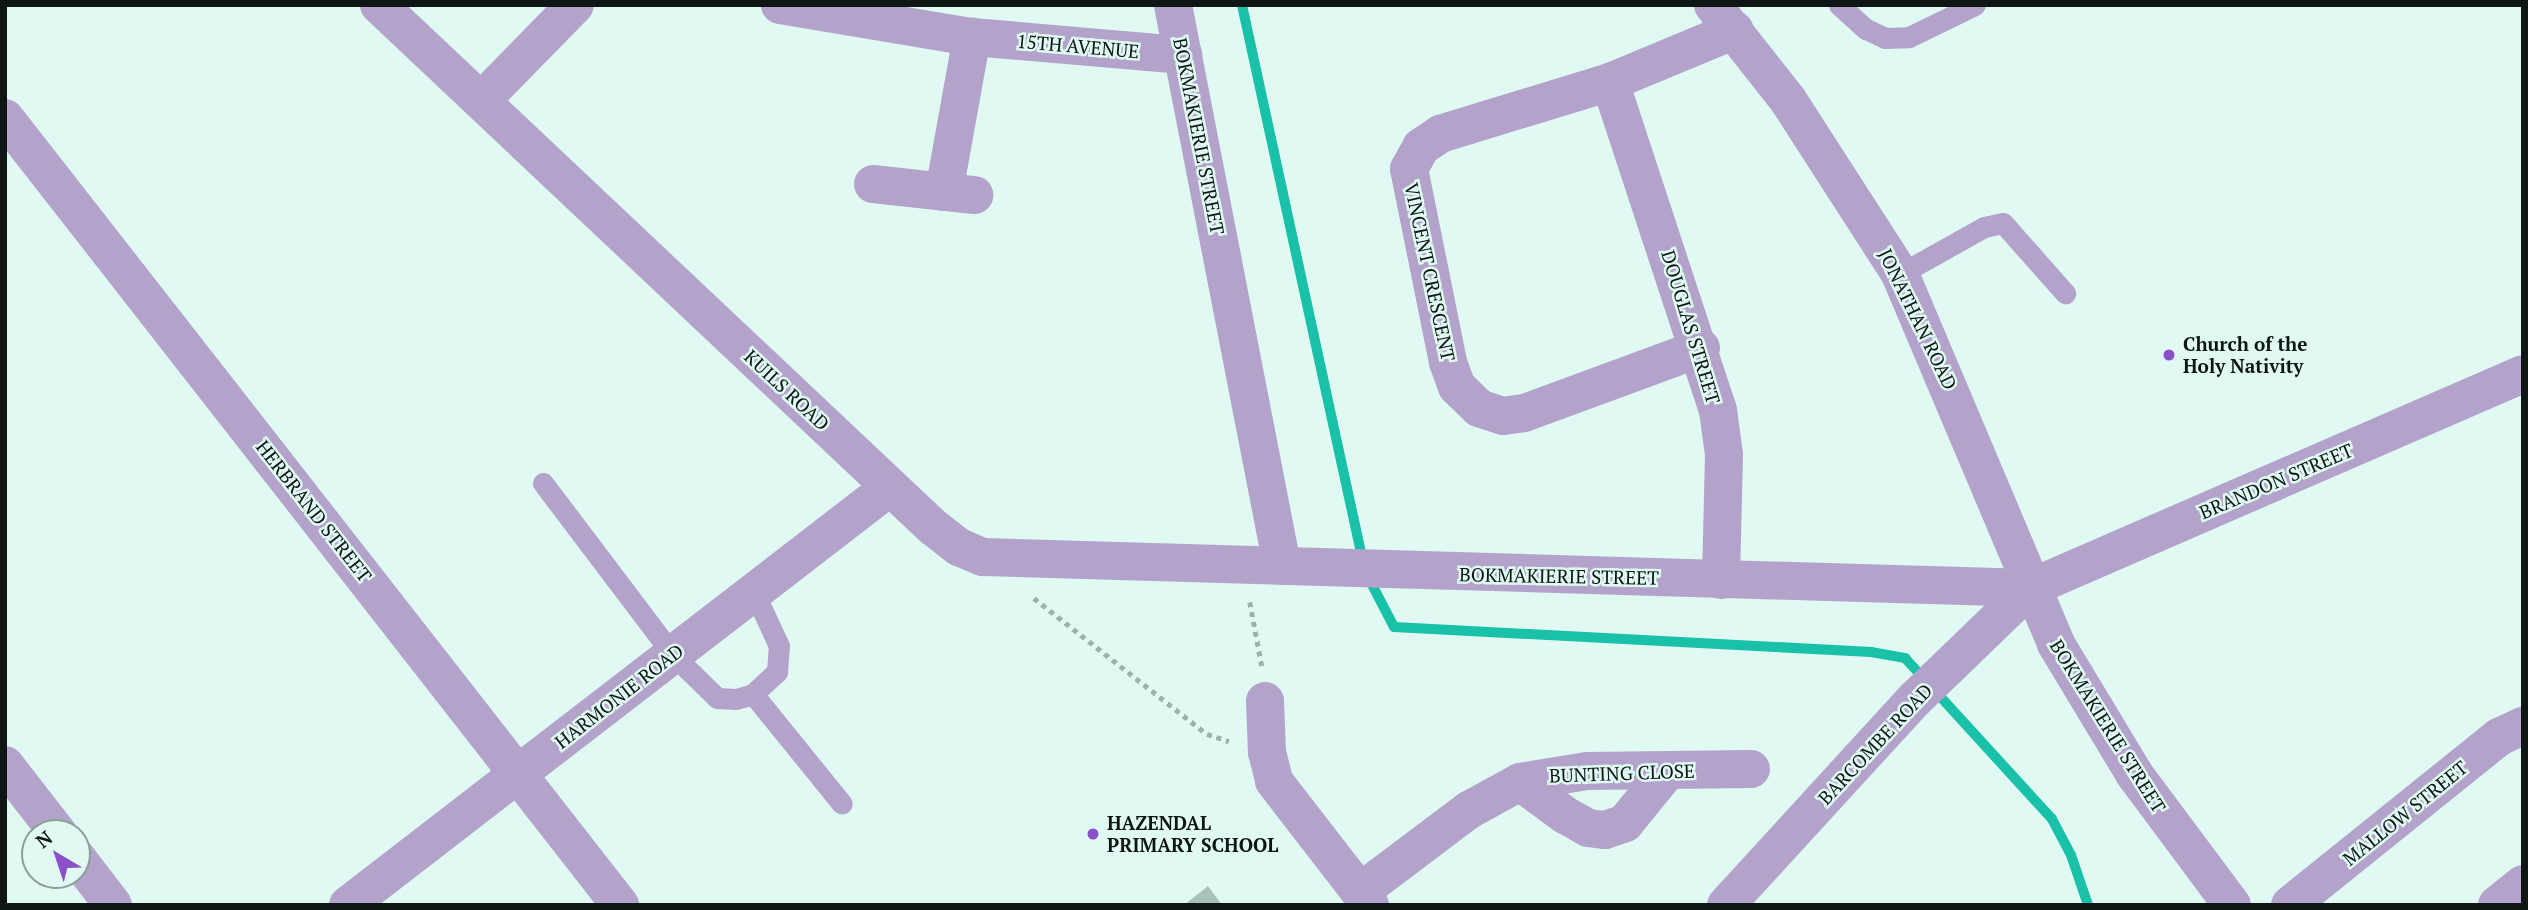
<!DOCTYPE html>
<style>
body{margin:0}
#map{position:relative;width:2528px;height:910px;overflow:hidden;background:#e1f9f3;font-family:"PT Serif",serif}
div>[style]{position:absolute}
[style*='--x']{left:calc(var(--x)*1px);top:calc(var(--y)*1px);width:calc(var(--w)*1px);rotate:calc(var(--a)*1deg)}
.stream>*{height:10px;margin:-5px;padding:0 5px;transform-origin:5px;border-radius:5px;background:#18c1a8}
.building>*{inset:0;background:#a9c1bb}
.path>*{height:4.5px;margin-top:-2.25px;transform-origin:0;background:repeating-linear-gradient(90deg,#9eb1ac 0 5px,transparent 0 10px)}
.lane>*{height:21px;margin:-10.5px;padding:0 10.5px;transform-origin:10.5px;border-radius:10.5px;background:#b3a3ca}
.street>*{height:38px;margin:-19px;padding:0 19px;transform-origin:19px;border-radius:19px;background:#b3a3ca}
.dots>*{width:19px;height:19px;translate:-50% -50%;box-sizing:border-box;border:4px solid #e1f9f3;border-radius:50%}
span{translate:-50% -50%;white-space:nowrap;text-align:center;line-height:1.15;-webkit-text-stroke:5px #e1f9f3;paint-order:stroke}
.street-label{font-size:19px;color:#0d1614}
.poi-label{font-size:19px;color:#0d1614;font-weight:700}
.left{translate:0 -50%;text-align:left}
.frame{position:absolute;inset:0;border:7px solid #0d1614;pointer-events:none}
.north{position:absolute;left:21px;top:819px;width:70px;height:70px;box-sizing:border-box;background:#e1f9f3;border:2px solid #8c9e9a;border-radius:50%;rotate:321deg;font-size:19px;font-weight:700;line-height:28px;text-align:center;color:#0d1614}
.north::after{content:'';display:block;margin:auto;width:24px;height:32px;background:#8b51c8;clip-path:polygon(50% 0,100% 100%,50% 72%,0 100%)}
</style>
<div id="map">
<div class="stream">
<i style="--x:1242;--y:5;--w:570;--a:77.74"></i>
<i style="--x:1368;--y:577;--w:56;--a:62.5"></i>
<i style="--x:1394;--y:627;--w:478;--a:3"></i>
<i style="--x:1871;--y:652;--w:35;--a:10"></i>
<i style="--x:1905;--y:658;--w:218;--a:47.6"></i>
<i style="--x:2052;--y:819;--w:41;--a:62.2"></i>
<i style="--x:2071;--y:855;--w:53;--a:71.2"></i>
</div>
<div class="building">
<i style="clip-path:polygon(1208px 886px,1222px 905px,1184px 905px)"></i>
</div>
<div class="path">
<i style="--x:1034;--y:598;--w:220;--a:38.2"></i>
<i style="--x:1207;--y:734;--w:23;--a:18"></i>
<i style="--x:1250;--y:602;--w:65;--a:79.4"></i>
</div>
<div class="lane">
<i style="--x:1839;--y:5;--w:36;--a:42"></i>
<i style="--x:1866;--y:29;--w:21;--a:25"></i>
<i style="--x:1885;--y:38;--w:24;--a:-2"></i>
<i style="--x:1909;--y:37;--w:73;--a:-25.9"></i>
<i style="--x:1900;--y:274;--w:96;--a:-29.2"></i>
<i style="--x:1984;--y:227;--w:19;--a:-12"></i>
<i style="--x:2003;--y:223;--w:94;--a:48.5"></i>
<i style="--x:543;--y:483;--w:216;--a:52.9"></i>
<i style="--x:673;--y:655;--w:62;--a:44.3"></i>
<i style="--x:717;--y:698;--w:19;--a:3"></i>
<i style="--x:736;--y:699;--w:18;--a:-16"></i>
<i style="--x:753;--y:694;--w:33;--a:-43"></i>
<i style="--x:777;--y:672;--w:26;--a:-86"></i>
<i style="--x:779;--y:646;--w:60;--a:-114.8"></i>
<i style="--x:753;--y:694;--w:141;--a:51"></i>
</div>
<div class="street">
<i style="--x:379;--y:5;--w:761;--a:43.3"></i>
<i style="--x:933;--y:527;--w:33;--a:38"></i>
<i style="--x:959;--y:547;--w:26;--a:23"></i>
<i style="--x:983;--y:557;--w:1047;--a:1.7"></i>
<i style="--x:780;--y:5;--w:195;--a:9.5"></i>
<i style="--x:972;--y:37;--w:212;--a:4.9"></i>
<i style="--x:1173;--y:5;--w:571;--a:78.99"></i>
<i style="--x:1713;--y:5;--w:121;--a:51.7"></i>
<i style="--x:1788;--y:100;--w:207;--a:57.2"></i>
<i style="--x:1900;--y:274;--w:402;--a:67.1"></i>
<i style="--x:2056;--y:644;--w:153;--a:58.9"></i>
<i style="--x:2135;--y:775;--w:162;--a:53.3"></i>
<i style="--x:1610;--y:82;--w:345;--a:71.8"></i>
<i style="--x:1718;--y:410;--w:45;--a:82.4"></i>
<i style="--x:1724;--y:455;--w:125;--a:91.4"></i>
<i style="--x:481;--y:101;--w:134;--a:-45.6"></i>
<i style="--x:5;--y:118;--w:999;--a:51.99"></i>
<i style="--x:873;--y:184;--w:102;--a:6.2"></i>
<i style="--x:944;--y:192;--w:158;--a:-79.8"></i>
<i style="--x:1701;--y:348;--w:189;--a:159.8"></i>
<i style="--x:1524;--y:413;--w:21;--a:172"></i>
<i style="--x:1503;--y:416;--w:25;--a:-162"></i>
<i style="--x:1479;--y:408;--w:30;--a:-136"></i>
<i style="--x:1457;--y:387;--w:27;--a:-110"></i>
<i style="--x:1448;--y:362;--w:197;--a:-101.4"></i>
<i style="--x:1409;--y:169;--w:25;--a:-61"></i>
<i style="--x:1421;--y:147;--w:23;--a:-34"></i>
<i style="--x:1440;--y:134;--w:178;--a:-17"></i>
<i style="--x:1610;--y:82;--w:135;--a:-22.6"></i>
<i style="--x:1265;--y:701;--w:51;--a:87.8"></i>
<i style="--x:1267;--y:752;--w:30;--a:76"></i>
<i style="--x:1274;--y:781;--w:157;--a:52.3"></i>
<i style="--x:5;--y:765;--w:86;--a:52.1"></i>
<i style="--x:1520;--y:782;--w:56;--a:36.3"></i>
<i style="--x:1565;--y:815;--w:26;--a:29"></i>
<i style="--x:1588;--y:828;--w:17;--a:7"></i>
<i style="--x:1605;--y:830;--w:21;--a:-19"></i>
<i style="--x:1625;--y:823;--w:68;--a:-50.9"></i>
<i style="--x:77;--y:858;--w:59;--a:52.5"></i>
<i style="--x:1360;--y:892;--w:136;--a:-37"></i>
<i style="--x:1469;--y:810;--w:58;--a:-28.8"></i>
<i style="--x:1520;--y:782;--w:68;--a:-9.3"></i>
<i style="--x:1587;--y:771;--w:164;--a:-0.7"></i>
<i style="--x:348;--y:905;--w:684;--a:-37.64"></i>
<i style="--x:1726;--y:905;--w:280;--a:-47.5"></i>
<i style="--x:1915;--y:699;--w:160;--a:-44"></i>
<i style="--x:2030;--y:588;--w:537;--a:-23.46"></i>
<i style="--x:2290;--y:905;--w:268;--a:-38.8"></i>
<i style="--x:2499;--y:737;--w:26;--a:-25"></i>
<i style="--x:2497;--y:905;--w:33;--a:-39"></i>
</div>
<div class="dots">
<i style="left:2169px;top:355px;background:#8b51c8"></i>
<i style="left:1093px;top:834px;background:#8b51c8"></i>
</div>
<div class="street-label">
<span style="left:1078px;top:46px;rotate:5deg">15TH AVENUE</span>
<span style="left:1199px;top:136px;rotate:79deg">BOKMAKIERIE STREET</span>
<span style="left:1430px;top:272px;rotate:78deg">VINCENT CRESCENT</span>
<span style="left:1918px;top:319px;rotate:64deg">JONATHAN ROAD</span>
<span style="left:1691px;top:327px;rotate:73deg">DOUGLAS STREET</span>
<span style="left:787px;top:390px;rotate:43deg">KUILS ROAD</span>
<span style="left:2276px;top:481px;rotate:-23deg">BRANDON STREET</span>
<span style="left:314px;top:511px;rotate:52deg">HERBRAND STREET</span>
<span style="left:1559px;top:576px;rotate:1deg">BOKMAKIERIE STREET</span>
<span style="left:619px;top:696px;rotate:-38deg">HARMONIE ROAD</span>
<span style="left:2108px;top:726px;rotate:58deg">BOKMAKIERIE STREET</span>
<span style="left:1875px;top:744px;rotate:-47deg">BARCOMBE ROAD</span>
<span style="left:1622px;top:773px;rotate:-2deg">BUNTING CLOSE</span>
<span style="left:2405px;top:813px;rotate:-39deg">MALLOW STREET</span>
</div>
<div class="poi-label">
<span class="left" style="left:2183px;top:355px">Church of the<br>Holy Nativity</span>
<span class="left" style="left:1107px;top:834px">HAZENDAL<br>PRIMARY SCHOOL</span>
</div>
<div class="frame"></div>
<div class="north">N</div>
</div>
